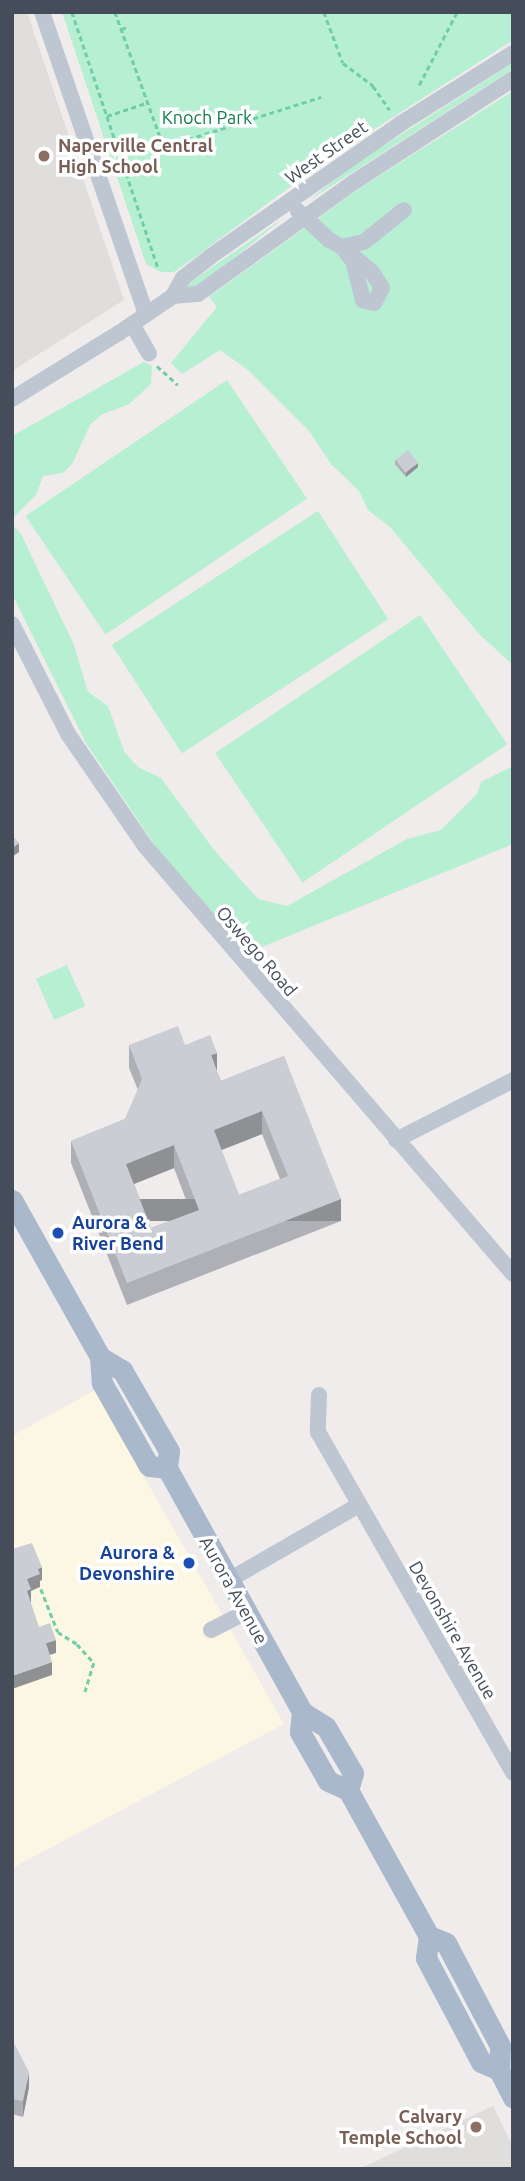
<!DOCTYPE html>
<style>
body{margin:0}
#map{position:relative;width:525px;height:2181px;overflow:hidden;background:#efeceb;font-family:Ubuntu,sans-serif}
div>[style]{position:absolute}
[style*='--x']{left:calc(var(--x)*1px);top:calc(var(--y)*1px);width:calc(var(--w)*1px);rotate:calc(var(--a)*1deg)}
.commercial>*{inset:0;background:#fcf7e2}
.education>*{inset:0;background:#e0dddd}
.green>*{inset:0;background:#b7efd2;transform-origin:0 0}
.path>*{height:2.5px;margin-top:-1.25px;transform-origin:0;background:repeating-linear-gradient(90deg,#6ecea7 0 5px,transparent 0 8.5px)}
.minor>*{height:16px;margin:-8px;padding:0 8px;transform-origin:8px;border-radius:8px;background:#bec6d2}
.major>*{height:21px;margin:-10.5px;padding:0 10.5px;transform-origin:10.5px;border-radius:10.5px;background:#aab8cc}
.wall>*{inset:0;background:#afb0b6}
.shaded-wall>*{inset:0;background:#8e9094;transform-origin:0 0}
.building>*{inset:0;background:#cbcdd4;transform-origin:0 0}
.dots>*{width:19px;height:19px;translate:-50% -50%;box-sizing:border-box;border:4px solid #fff;border-radius:50%}
span{translate:-50% -50%;white-space:nowrap;text-align:center;line-height:1.15;-webkit-text-stroke:7px #fff;paint-order:stroke}
.park-label{font-size:18px;color:#137c51}
.education-label{font-size:18px;color:#785e54;font-weight:700}
.left{translate:0 -50%;text-align:left}
.right{translate:-100% -50%;text-align:right}
.street-label{font-size:18px;color:#444d59}
.transit-label{font-size:18px;color:#164399;font-weight:700}
.frame{position:absolute;inset:0;border:14px solid #444d59;pointer-events:none}
</style>
<div id="map">
<div class="commercial">
<i style="clip-path:polygon(95px 1390px,284px 1724px,12px 1868px,12px 1436px)"></i>
</div>
<div class="education">
<i style="clip-path:polygon(12px 12px,27px 12px,124px 300px,12px 371px)"></i>
<i style="clip-path:polygon(493px 2106px,513px 2147px,513px 2169px,359px 2169px)"></i>
</div>
<div class="green">
<i style="clip-path:polygon(62px 12px,513px 12px,513px 40px,325px 161px,187px 263px,174px 272px,161px 272px,146px 264px)"></i>
<i style="clip-path:polygon(513px 63px,513px 69px,308px 201px,353px 165px)"></i>
<i style="clip-path:polygon(513px 91px,513px 665px,479px 634px,390px 527px,368px 510px,359px 491px,331px 464px,309px 431px,248px 370px,220px 350px,182px 374px,171px 363px,217px 307px,209px 297px,360px 188px)"></i>
<i style="clip-path:polygon(286px 216px,201px 285px,189px 290px,185px 286px)"></i>
<i style="clip-path:polygon(144px 362px,152px 366px,151px 384px,129px 404px,101px 415px,90px 425px,72px 464px,63px 473px,43px 476px,36px 495px,12px 519px,12px 436px)"></i>
<i style="left:227px;top:380px;width:143px;height:243px;rotate:56deg"></i>
<i style="left:318px;top:511px;width:129px;height:246px;rotate:57deg"></i>
<i style="clip-path:polygon(12px 524px,21px 534px,74px 645px,88px 692px,108px 706px,125px 753px,138px 767px,161px 778px,214px 850px,258px 899px,287px 906px,407px 839px,441px 830px,477px 794px,481px 782px,513px 766px,513px 844px,247px 953px,159px 851px,86px 743px,12px 594px)"></i>
<i style="left:420px;top:615px;width:156px;height:247px;rotate:56deg"></i>
<i style="left:67px;top:965px;width:45px;height:34px;rotate:66deg"></i>
</div>
<div class="path">
<i style="--x:72;--y:12;--w:270;--a:71.4"></i>
<i style="--x:115;--y:12;--w:144;--a:70.1"></i>
<i style="--x:164;--y:147;--w:165;--a:-17.7"></i>
<i style="--x:324;--y:12;--w:54;--a:69.6"></i>
<i style="--x:343;--y:63;--w:38;--a:37"></i>
<i style="--x:373;--y:86;--w:29;--a:55"></i>
<i style="--x:121;--y:29;--w:8;--a:-14"></i>
<i style="--x:419;--y:85;--w:82;--a:-62.5"></i>
<i style="--x:251;--y:111;--w:8;--a:76"></i>
<i style="--x:107;--y:116;--w:41;--a:-18.4"></i>
<i style="--x:157;--y:366;--w:28;--a:42"></i>
<i style="--x:41;--y:1589;--w:46;--a:68.4"></i>
<i style="--x:58;--y:1632;--w:22;--a:32"></i>
<i style="--x:77;--y:1644;--w:25;--a:48"></i>
<i style="--x:94;--y:1663;--w:30;--a:107"></i>
</div>
<div class="minor">
<i style="--x:42;--y:12;--w:319;--a:71"></i>
<i style="--x:298;--y:211;--w:42;--a:43.1"></i>
<i style="--x:329;--y:240;--w:15;--a:28"></i>
<i style="--x:342;--y:247;--w:39;--a:40"></i>
<i style="--x:372;--y:272;--w:19;--a:58"></i>
<i style="--x:382;--y:288;--w:17;--a:118"></i>
<i style="--x:374;--y:303;--w:11;--a:-165"></i>
<i style="--x:363;--y:300;--w:40;--a:-104.4"></i>
<i style="--x:353;--y:261;--w:18;--a:-128"></i>
<i style="--x:342;--y:247;--w:23;--a:-13"></i>
<i style="--x:364;--y:242;--w:51;--a:-38.7"></i>
<i style="--x:173;--y:296;--w:25;--a:-5"></i>
<i style="--x:198;--y:294;--w:192;--a:-35.7"></i>
<i style="--x:354;--y:182;--w:189;--a:-32.9"></i>
<i style="--x:132;--y:324;--w:34;--a:60"></i>
<i style="--x:12;--y:399;--w:126;--a:-31.7"></i>
<i style="--x:119;--y:333;--w:65;--a:-34.4"></i>
<i style="--x:173;--y:296;--w:21;--a:-61"></i>
<i style="--x:183;--y:278;--w:36;--a:-38"></i>
<i style="--x:211;--y:256;--w:231;--a:-34.9"></i>
<i style="--x:400;--y:124;--w:133;--a:-32.1"></i>
<i style="--x:12;--y:624;--w:123;--a:63"></i>
<i style="--x:68;--y:734;--w:136;--a:55.5"></i>
<i style="--x:145;--y:846;--w:564;--a:49.31"></i>
<i style="--x:396;--y:1140;--w:131;--a:-27.1"></i>
<i style="--x:319;--y:1395;--w:37;--a:92"></i>
<i style="--x:318;--y:1432;--w:393;--a:60.2"></i>
<i style="--x:229;--y:1580;--w:150;--a:-30"></i>
<i style="--x:211;--y:1630;--w:39;--a:-27"></i>
</div>
<div class="major">
<i style="--x:12;--y:1200;--w:180;--a:60.7"></i>
<i style="--x:100;--y:1357;--w:26;--a:86"></i>
<i style="--x:102;--y:1383;--w:95;--a:60.5"></i>
<i style="--x:149;--y:1466;--w:18;--a:6"></i>
<i style="--x:100;--y:1357;--w:26;--a:31"></i>
<i style="--x:122;--y:1370;--w:94;--a:59.9"></i>
<i style="--x:169;--y:1451;--w:17;--a:97"></i>
<i style="--x:167;--y:1468;--w:279;--a:61"></i>
<i style="--x:302;--y:1712;--w:28;--a:32"></i>
<i style="--x:326;--y:1727;--w:53;--a:59.6"></i>
<i style="--x:353;--y:1773;--w:18;--a:106"></i>
<i style="--x:302;--y:1712;--w:20;--a:96"></i>
<i style="--x:300;--y:1732;--w:56;--a:60.3"></i>
<i style="--x:328;--y:1781;--w:22;--a:24"></i>
<i style="--x:348;--y:1790;--w:167;--a:61"></i>
<i style="--x:429;--y:1936;--w:22;--a:98"></i>
<i style="--x:426;--y:1958;--w:118;--a:62.1"></i>
<i style="--x:481;--y:2062;--w:20;--a:24"></i>
<i style="--x:429;--y:1936;--w:18;--a:22"></i>
<i style="--x:446;--y:1943;--w:116;--a:62.3"></i>
<i style="--x:500;--y:2046;--w:24;--a:92"></i>
<i style="--x:499;--y:2070;--w:31;--a:63"></i>
</div>
<div class="wall">
<i style="clip-path:polygon(395px 460px,418px 467px,406px 477px,395px 464px)"></i>
<i style="clip-path:polygon(evenodd,129px 1045px,217px 1072px,221px 1081px,284px 1056px,341px 1221px,127px 1305px,71px 1163px,71px 1141px,125px 1119px,138px 1090px,129px 1068px,129px 1045px,262px 1134px,280px 1179px,239px 1195px,221px 1150px,262px 1134px,129px 1045px,174px 1168px,191px 1213px,151px 1228px,134px 1184px,174px 1168px)"></i>
<i style="clip-path:polygon(12px 2039px,29px 2087px,23px 2117px,12px 2114px)"></i>
</div>
<div class="shaded-wall">
<i style="clip-path:polygon(418px 463px,418px 467px,406px 477px,406px 473px)"></i>
<i style="clip-path:polygon(19px 843px,19px 852px,12px 857px,12px 848px)"></i>
<i style="left:14px;top:1004px;width:14px;height:2px;rotate:90deg"></i>
<i style="clip-path:polygon(217px 1053px,217px 1075px,211px 1055px)"></i>
<i style="clip-path:polygon(262px 1111px,262px 1134px,214px 1153px,214px 1130px)"></i>
<i style="clip-path:polygon(174px 1145px,174px 1168px,126px 1187px,126px 1164px)"></i>
<i style="left:341px;top:1199px;width:22px;height:230px;rotate:90deg"></i>
<i style="clip-path:polygon(42px 1567px,42px 1580px,40px 1581px,40px 1587px,31px 1591px,31px 1602px,27px 1604px,27px 1579px,38px 1569px)"></i>
<i style="clip-path:polygon(56px 1640px,56px 1653px,46px 1656px,46px 1643px)"></i>
<i style="clip-path:polygon(52px 1662px,52px 1675px,12px 1689px,12px 1676px)"></i>
<i style="clip-path:polygon(29px 2072px,29px 2087px,23px 2117px,23px 2101px)"></i>
</div>
<div class="building">
<i style="left:408px;top:450px;width:16px;height:16px;rotate:52deg"></i>
<i style="clip-path:polygon(12px 835px,19px 843px,12px 848px)"></i>
<i style="clip-path:polygon(evenodd,178px 1026px,185px 1045px,210px 1035px,217px 1053px,211px 1055px,221px 1081px,284px 1056px,341px 1199px,127px 1283px,71px 1141px,125px 1119px,142px 1079px,129px 1045px,178px 1026px,262px 1111px,288px 1176px,239px 1195px,214px 1130px,262px 1111px,178px 1026px,174px 1145px,199px 1210px,151px 1228px,126px 1164px,174px 1145px)"></i>
<i style="clip-path:polygon(32px 1543px,42px 1567px,38px 1569px,40px 1574px,27px 1579px,31px 1589px,27px 1591px,39px 1627px,50px 1623px,56px 1640px,46px 1643px,52px 1662px,12px 1676px,12px 1549px)"></i>
<i style="clip-path:polygon(12px 2039px,29px 2072px,23px 2101px,12px 2099px)"></i>
</div>
<div class="dots">
<i style="left:44px;top:156px;background:#8d6e63"></i>
<i style="left:58px;top:1233px;background:#1a4fb4"></i>
<i style="left:189px;top:1563px;background:#1a4fb4"></i>
<i style="left:476px;top:2127px;background:#8d6e63"></i>
</div>
<div class="park-label">
<span style="left:207px;top:117px">Knoch Park</span>
</div>
<div class="education-label">
<span class="left" style="left:58px;top:156px">Naperville Central<br>High School</span>
<span class="right" style="left:462px;top:2127px">Calvary<br>Temple School</span>
</div>
<div class="street-label">
<span style="left:326px;top:152px;rotate:-35deg">West Street</span>
<span style="left:257px;top:951px;rotate:49deg">Oswego Road</span>
<span style="left:234px;top:1590px;rotate:61deg">Aurora Avenue</span>
<span style="left:453px;top:1630px;rotate:60deg">Devonshire Avenue</span>
</div>
<div class="transit-label">
<span class="left" style="left:72px;top:1233px">Aurora &amp;<br>River Bend</span>
<span class="right" style="left:175px;top:1563px">Aurora &amp;<br>Devonshire</span>
</div>
<div class="frame"></div>
</div>
